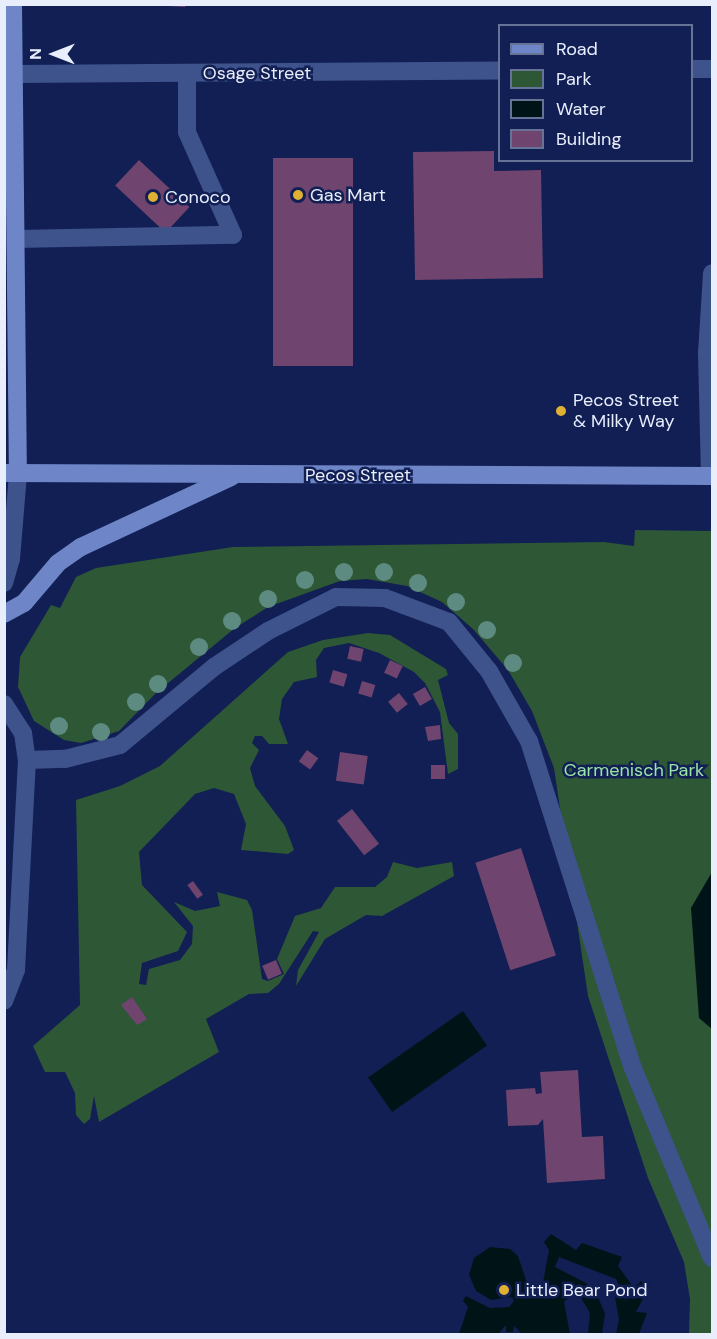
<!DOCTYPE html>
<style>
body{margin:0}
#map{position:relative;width:717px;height:1339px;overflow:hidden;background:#111f54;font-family:"DM Sans",sans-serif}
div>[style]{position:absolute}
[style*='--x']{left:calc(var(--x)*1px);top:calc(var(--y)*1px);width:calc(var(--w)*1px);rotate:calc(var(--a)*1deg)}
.green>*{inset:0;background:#2e5735}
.water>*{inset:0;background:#001418;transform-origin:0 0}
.building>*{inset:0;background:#6f446e;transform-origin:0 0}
.minor>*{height:18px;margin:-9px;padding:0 9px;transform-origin:9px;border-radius:9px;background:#3e528c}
.major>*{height:18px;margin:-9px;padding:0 9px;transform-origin:9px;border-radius:9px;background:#6e86c7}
.trees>*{width:18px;height:18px;margin:-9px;border-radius:50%;background:#5d8b81}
.dots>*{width:16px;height:16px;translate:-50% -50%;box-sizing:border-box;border:3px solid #111f54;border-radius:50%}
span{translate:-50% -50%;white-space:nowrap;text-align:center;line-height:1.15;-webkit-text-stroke:5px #111f54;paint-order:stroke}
.street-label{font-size:18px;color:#e9eefc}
.poi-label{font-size:18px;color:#e9eefc}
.left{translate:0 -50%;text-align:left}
.park-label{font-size:18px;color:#9be4a5}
.frame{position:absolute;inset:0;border:6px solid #e9eefc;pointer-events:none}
.legend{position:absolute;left:498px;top:24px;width:195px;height:138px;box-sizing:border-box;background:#111f54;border:2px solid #677297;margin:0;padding:8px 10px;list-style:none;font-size:18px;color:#e9eefc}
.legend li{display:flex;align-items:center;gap:12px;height:30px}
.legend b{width:30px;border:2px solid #677297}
.north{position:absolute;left:24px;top:24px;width:60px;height:60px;-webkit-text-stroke:4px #111f54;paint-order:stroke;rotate:270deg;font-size:16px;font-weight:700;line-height:24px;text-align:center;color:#e9eefc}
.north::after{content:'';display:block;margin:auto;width:21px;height:27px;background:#e9eefc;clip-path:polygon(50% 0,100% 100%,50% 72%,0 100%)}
</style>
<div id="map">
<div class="green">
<i style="clip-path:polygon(635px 530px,712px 531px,712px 1334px,689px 1334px,690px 1299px,684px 1262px,648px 1178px,588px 996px,554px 768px,532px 711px,508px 670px,473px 629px,442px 602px,407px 586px,367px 579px,340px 581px,268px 607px,235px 628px,156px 693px,119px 731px,81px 743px,64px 740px,34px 721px,18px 687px,20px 657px,51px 605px,60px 608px,76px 577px,96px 568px,233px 547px,604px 542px,634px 546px)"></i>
<i style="clip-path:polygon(368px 633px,390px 635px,446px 669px,448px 675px,438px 680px,449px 723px,458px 734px,458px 769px,448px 774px,440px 712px,425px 683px,414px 672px,379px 653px,349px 643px,324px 648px,316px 660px,317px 677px,294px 682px,282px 699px,279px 719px,288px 744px,269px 744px,262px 736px,255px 736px,252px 743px,259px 750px,250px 768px,255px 786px,285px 826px,294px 850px,288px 854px,241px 850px,246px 824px,234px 794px,214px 788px,195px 794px,139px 852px,142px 885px,187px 932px,178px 951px,142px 963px,139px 984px,146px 985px,149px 969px,180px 960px,192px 944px,193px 926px,174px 902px,195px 911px,220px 906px,217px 892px,247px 900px,252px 910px,262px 979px,268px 981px,284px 974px,277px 959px,295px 916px,321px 908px,335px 887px,375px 887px,387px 877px,393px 862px,417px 868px,452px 862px,454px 876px,382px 916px,366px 915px,325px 939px,296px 986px,298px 970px,319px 932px,313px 931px,279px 984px,268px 993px,249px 994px,206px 1019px,219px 1052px,99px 1122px,94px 1096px,90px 1119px,84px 1124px,76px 1115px,75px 1093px,65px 1072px,45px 1072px,33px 1046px,80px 1005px,76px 800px,120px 786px,160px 766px,288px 652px,323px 640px)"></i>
</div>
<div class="water">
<i style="clip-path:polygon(712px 872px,712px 1029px,699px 1018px,691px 908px)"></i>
<i style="left:463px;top:1011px;width:42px;height:116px;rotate:55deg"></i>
<i style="clip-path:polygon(551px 1234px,576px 1250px,582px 1243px,622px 1257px,618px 1266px,634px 1288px,641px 1281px,649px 1287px,636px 1312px,647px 1313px,639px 1334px,616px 1334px,619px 1320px,615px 1297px,621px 1295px,627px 1302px,616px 1279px,559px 1257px,555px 1267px,586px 1283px,598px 1297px,605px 1314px,602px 1334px,588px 1334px,590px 1313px,577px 1291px,564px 1302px,570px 1334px,522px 1334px,514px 1326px,513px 1332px,506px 1332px,506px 1325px,498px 1334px,459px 1334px,468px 1307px,463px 1301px,466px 1296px,490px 1308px,509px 1307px,514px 1301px,512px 1297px,491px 1300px,476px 1291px,469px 1275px,474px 1258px,490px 1247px,510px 1249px,518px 1256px,526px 1280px,540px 1299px,549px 1250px,544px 1242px)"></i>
</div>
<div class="building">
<i style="clip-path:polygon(135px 4px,186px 4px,185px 7px)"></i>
<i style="clip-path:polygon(494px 151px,494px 171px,541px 170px,543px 278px,415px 280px,413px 152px)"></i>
<i style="left:353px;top:158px;width:208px;height:80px;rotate:90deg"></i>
<i style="left:139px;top:160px;width:69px;height:35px;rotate:43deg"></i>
<i style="left:350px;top:646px;width:14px;height:13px;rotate:12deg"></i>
<i style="left:390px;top:660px;width:14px;height:14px;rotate:25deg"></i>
<i style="left:333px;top:670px;width:15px;height:13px;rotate:16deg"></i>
<i style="left:362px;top:681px;width:14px;height:13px;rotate:17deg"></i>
<i style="left:425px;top:687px;width:14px;height:14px;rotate:60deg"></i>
<i style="left:399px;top:693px;width:14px;height:14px;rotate:51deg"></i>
<i style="clip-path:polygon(440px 725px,441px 739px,428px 741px,425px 727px)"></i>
<i style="left:307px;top:750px;width:14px;height:14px;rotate:36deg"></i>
<i style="left:340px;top:752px;width:28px;height:29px;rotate:8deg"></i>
<i style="left:431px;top:765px;width:14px;height:14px"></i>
<i style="left:352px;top:809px;width:44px;height:19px;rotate:52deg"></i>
<i style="left:521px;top:848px;width:113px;height:48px;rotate:72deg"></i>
<i style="left:193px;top:881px;width:17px;height:7px;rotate:54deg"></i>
<i style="left:276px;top:960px;width:15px;height:15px;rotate:67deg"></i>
<i style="clip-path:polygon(132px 997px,147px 1019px,137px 1025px,121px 1005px)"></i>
<i style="clip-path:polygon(578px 1070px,582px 1137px,603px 1136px,605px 1179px,547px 1183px,543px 1119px,538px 1125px,508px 1126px,506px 1090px,535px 1088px,536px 1094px,542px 1093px,540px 1072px)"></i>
</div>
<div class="minor">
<i style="--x:692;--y:69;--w:20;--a:0"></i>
<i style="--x:14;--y:74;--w:486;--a:-0.4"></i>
<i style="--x:16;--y:239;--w:217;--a:-1.1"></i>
<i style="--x:233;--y:235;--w:113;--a:-114.1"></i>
<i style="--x:187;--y:132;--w:59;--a:-90"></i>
<i style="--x:710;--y:476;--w:123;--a:-91.4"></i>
<i style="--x:707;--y:353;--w:80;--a:-86.4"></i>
<i style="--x:4;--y:583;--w:25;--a:-74"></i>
<i style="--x:11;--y:559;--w:86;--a:-85.3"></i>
<i style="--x:4;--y:704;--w:35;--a:57"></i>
<i style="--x:23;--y:733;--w:27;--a:82"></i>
<i style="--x:27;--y:760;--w:210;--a:93"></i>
<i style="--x:16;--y:970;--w:33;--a:111"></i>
<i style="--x:27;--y:760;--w:38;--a:-2"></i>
<i style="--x:65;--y:759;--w:57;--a:-14.3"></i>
<i style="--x:120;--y:745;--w:122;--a:-39.7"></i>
<i style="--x:214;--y:667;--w:65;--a:-33.7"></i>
<i style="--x:268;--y:631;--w:76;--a:-26.6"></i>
<i style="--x:336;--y:597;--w:49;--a:1.2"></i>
<i style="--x:385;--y:598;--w:68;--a:20.6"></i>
<i style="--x:449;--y:622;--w:63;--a:50.8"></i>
<i style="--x:489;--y:671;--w:81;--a:60.3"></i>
<i style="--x:529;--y:741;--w:341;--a:72.4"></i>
<i style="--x:632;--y:1066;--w:208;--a:67.4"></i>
</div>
<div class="major">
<i style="--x:13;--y:4;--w:469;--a:89.4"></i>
<i style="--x:4;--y:473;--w:708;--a:0.24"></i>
<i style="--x:4;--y:614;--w:23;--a:-29"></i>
<i style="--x:24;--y:603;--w:52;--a:-49.6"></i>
<i style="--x:58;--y:563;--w:28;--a:-35"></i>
<i style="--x:81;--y:547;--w:166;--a:-25"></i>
</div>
<div class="trees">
<i style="left:344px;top:572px"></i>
<i style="left:384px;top:572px"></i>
<i style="left:305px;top:580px"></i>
<i style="left:418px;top:583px"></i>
<i style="left:268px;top:599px"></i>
<i style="left:456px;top:602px"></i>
<i style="left:232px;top:621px"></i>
<i style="left:487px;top:630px"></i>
<i style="left:199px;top:647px"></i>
<i style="left:513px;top:663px"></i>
<i style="left:158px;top:684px"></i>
<i style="left:136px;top:702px"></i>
<i style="left:59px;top:726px"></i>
<i style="left:101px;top:732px"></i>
</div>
<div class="dots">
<i style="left:298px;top:195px;background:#deb133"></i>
<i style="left:153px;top:197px;background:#deb133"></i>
<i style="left:561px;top:411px;background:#deb133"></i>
<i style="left:504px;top:1290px;background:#deb133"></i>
</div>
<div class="street-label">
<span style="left:257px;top:73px">Osage Street</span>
<span style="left:358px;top:475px">Pecos Street</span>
</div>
<div class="poi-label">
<span class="left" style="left:310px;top:195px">Gas Mart</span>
<span class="left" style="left:165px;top:197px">Conoco</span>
<span class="left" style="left:573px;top:411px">Pecos Street<br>&amp; Milky Way</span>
<span class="left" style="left:516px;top:1290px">Little Bear Pond</span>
</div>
<div class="park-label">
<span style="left:634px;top:770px">Carmenisch Park</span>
</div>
<div class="frame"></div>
<ul class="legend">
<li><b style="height:8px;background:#6e86c7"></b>Road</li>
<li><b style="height:16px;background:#2e5735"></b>Park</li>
<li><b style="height:16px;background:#001418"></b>Water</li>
<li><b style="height:16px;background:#6f446e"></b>Building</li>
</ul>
<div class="north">N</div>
</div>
